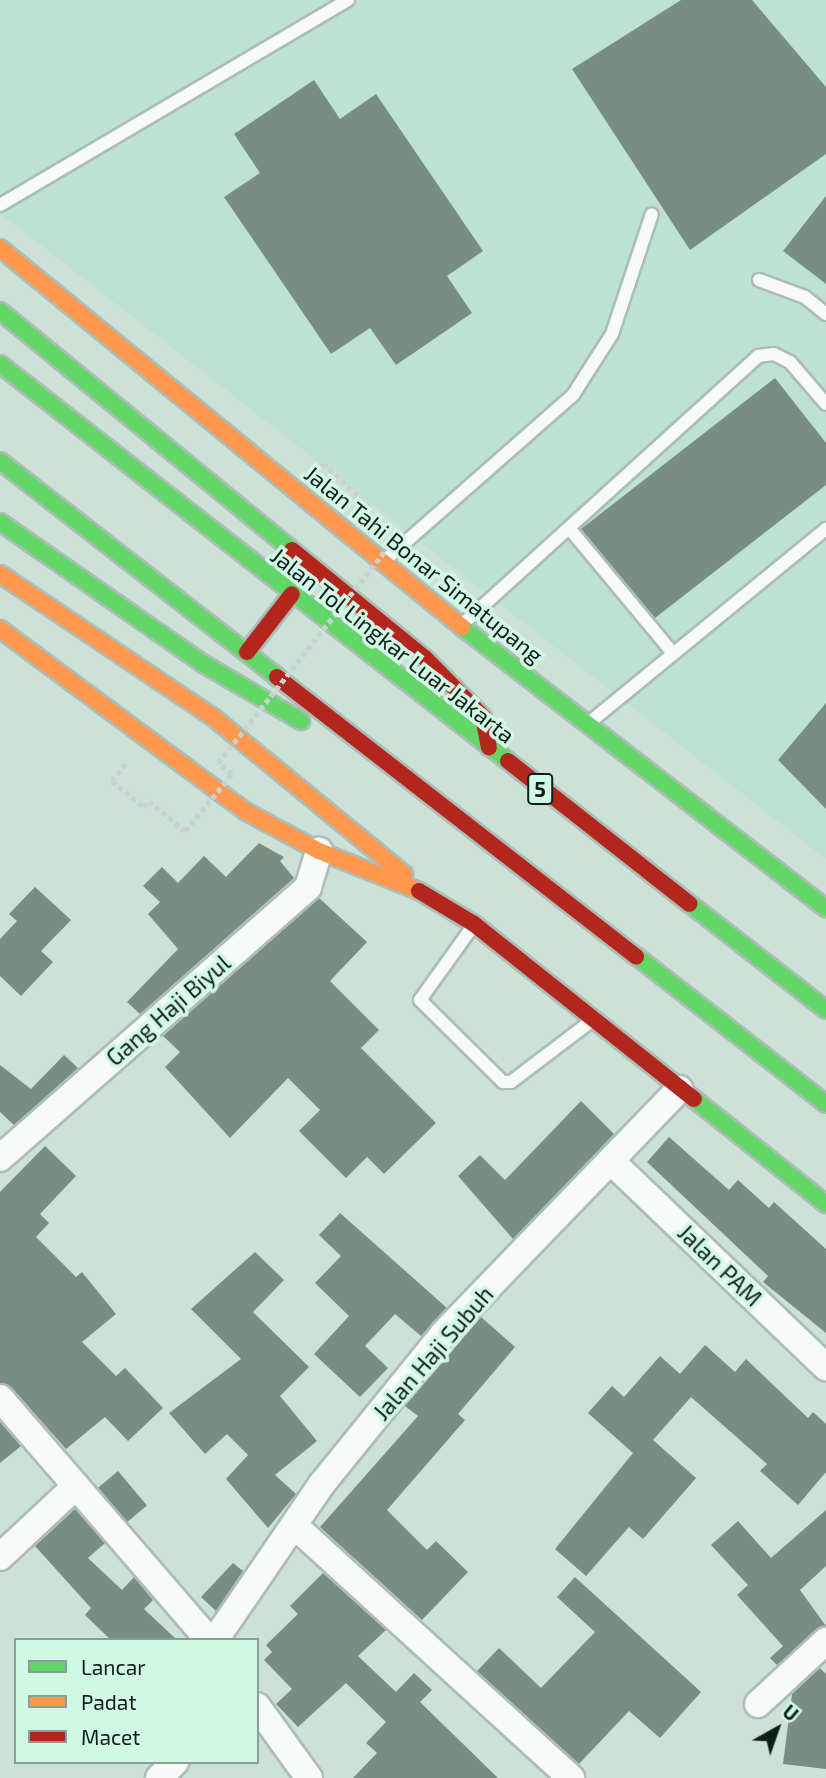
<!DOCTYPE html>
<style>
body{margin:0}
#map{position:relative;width:826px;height:1778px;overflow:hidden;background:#cce1d7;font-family:"Exo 2",sans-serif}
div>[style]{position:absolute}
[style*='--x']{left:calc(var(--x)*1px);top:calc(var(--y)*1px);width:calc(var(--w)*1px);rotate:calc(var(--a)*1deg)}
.built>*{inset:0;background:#bee2d1}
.building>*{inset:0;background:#788e85;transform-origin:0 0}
.path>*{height:4.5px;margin-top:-2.25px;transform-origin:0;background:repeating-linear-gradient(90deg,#cbd1ce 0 5px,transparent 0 8.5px)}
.roads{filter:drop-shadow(2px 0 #acbdb5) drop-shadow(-2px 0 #acbdb5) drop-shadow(0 2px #acbdb5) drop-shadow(0 -2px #acbdb5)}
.lane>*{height:12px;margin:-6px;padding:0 6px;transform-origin:6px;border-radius:6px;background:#f7faf9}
.street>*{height:26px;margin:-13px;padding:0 13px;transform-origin:13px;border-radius:13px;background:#f7faf9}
.fast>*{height:16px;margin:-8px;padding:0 8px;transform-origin:8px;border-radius:8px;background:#63d668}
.slow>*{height:16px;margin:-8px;padding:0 8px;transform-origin:8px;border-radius:8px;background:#ff974d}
.jam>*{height:16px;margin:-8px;padding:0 8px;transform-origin:8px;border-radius:8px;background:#b3261e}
.path-bridge>*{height:4.5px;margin-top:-2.25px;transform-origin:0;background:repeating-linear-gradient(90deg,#cbd1ce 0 5px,transparent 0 8.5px)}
span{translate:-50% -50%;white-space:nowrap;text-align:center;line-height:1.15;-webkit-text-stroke:7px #d0f8e5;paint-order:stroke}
.shield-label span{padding:2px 5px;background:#d0f8e5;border:2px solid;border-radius:5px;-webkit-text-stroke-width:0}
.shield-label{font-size:21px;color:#111f19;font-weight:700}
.street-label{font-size:23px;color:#111f19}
.legend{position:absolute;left:14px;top:1638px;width:245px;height:126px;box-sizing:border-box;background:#d0f8e5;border:2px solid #84a193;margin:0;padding:9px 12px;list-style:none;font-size:21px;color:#111f19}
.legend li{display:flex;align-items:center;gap:14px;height:35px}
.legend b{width:35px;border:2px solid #84a193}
.north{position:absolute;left:742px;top:1694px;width:70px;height:70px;-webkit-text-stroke:5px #d0f8e5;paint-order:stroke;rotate:40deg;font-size:19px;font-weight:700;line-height:28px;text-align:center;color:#111f19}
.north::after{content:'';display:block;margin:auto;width:24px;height:32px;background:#111f19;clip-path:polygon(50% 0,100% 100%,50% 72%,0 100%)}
</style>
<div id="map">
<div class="built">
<i style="clip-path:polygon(0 0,826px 0,826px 859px,0 213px)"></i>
</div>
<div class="building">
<i style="clip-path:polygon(681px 0,752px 0,826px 87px,826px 154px,690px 250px,572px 69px)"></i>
<i style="clip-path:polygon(314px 80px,340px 119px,376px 94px,483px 251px,447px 276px,472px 313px,396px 365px,370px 328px,331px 354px,224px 197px,260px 173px,234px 134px)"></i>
<i style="clip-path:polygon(826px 196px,826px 284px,783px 251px)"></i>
<i style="clip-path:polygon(775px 378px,826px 443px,826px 485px,655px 618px,581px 529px)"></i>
<i style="clip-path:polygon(826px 703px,826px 809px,778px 760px)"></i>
<i style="clip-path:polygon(259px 843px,284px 857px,280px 861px,294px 878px,140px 1014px,127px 1002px,178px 949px,148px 914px,160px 902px,143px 886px,162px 867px,178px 883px,204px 856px,226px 877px)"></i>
<i style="clip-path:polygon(35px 887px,71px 920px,41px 951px,53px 962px,21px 996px,0 976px,0 939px,17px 921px,9px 914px)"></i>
<i style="clip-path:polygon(319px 898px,367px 942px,330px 981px,379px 1030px,361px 1048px,436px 1123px,384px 1174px,367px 1157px,346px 1178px,299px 1131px,320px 1110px,288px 1078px,230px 1138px,165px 1067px,180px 1052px,163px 1036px)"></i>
<i style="clip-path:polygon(64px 1055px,78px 1068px,14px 1125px,0 1112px,0 1065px,31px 1089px)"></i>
<i style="clip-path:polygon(581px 1101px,614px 1134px,513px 1239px,458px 1176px,480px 1155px,505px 1180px)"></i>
<i style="clip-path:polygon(669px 1137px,729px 1190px,738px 1180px,769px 1208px,774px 1202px,826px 1249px,826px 1333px,763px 1282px,768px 1276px,647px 1162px)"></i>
<i style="clip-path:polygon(45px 1146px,76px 1176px,40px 1214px,49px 1223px,36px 1237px,76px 1277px,82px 1272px,116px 1314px,82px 1342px,116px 1376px,125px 1368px,163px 1408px,128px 1441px,105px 1417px,66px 1449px,12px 1388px,0 1383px,0 1192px)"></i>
<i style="clip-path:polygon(340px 1213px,447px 1308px,421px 1336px,395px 1314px,365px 1346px,388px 1368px,360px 1397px,314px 1354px,349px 1316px,315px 1283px,341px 1256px,319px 1235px)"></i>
<i style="clip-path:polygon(255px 1252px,284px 1280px,253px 1312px,309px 1367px,280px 1396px,317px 1441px,275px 1475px,296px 1494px,268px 1528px,226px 1479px,248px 1455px,227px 1434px,205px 1454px,169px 1413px,241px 1359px,191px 1309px)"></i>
<i style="clip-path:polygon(481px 1317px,515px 1347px,458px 1414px,465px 1420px,387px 1510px,427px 1550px,436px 1541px,468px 1572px,422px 1620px,320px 1527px,418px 1416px,405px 1406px)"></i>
<i style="clip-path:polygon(705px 1345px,735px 1372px,746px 1359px,808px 1418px,813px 1412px,826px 1424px,826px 1472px,798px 1505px,760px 1471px,767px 1464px,691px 1397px,653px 1440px,696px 1478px,643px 1539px,629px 1527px,586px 1576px,555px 1549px,633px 1453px,588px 1413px,612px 1386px,624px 1397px,660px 1356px,680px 1374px)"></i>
<i style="clip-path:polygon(0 1422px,21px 1446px,0 1463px)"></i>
<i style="left:118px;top:1471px;width:45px;height:26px;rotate:50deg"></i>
<i style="clip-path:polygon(75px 1509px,105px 1543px,88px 1558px,122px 1590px,134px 1577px,153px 1600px,144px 1609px,177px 1640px,111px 1640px,85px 1615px,91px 1608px,35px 1546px)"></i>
<i style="clip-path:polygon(826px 1510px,826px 1566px,800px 1590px,826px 1626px,777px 1665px,770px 1658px,783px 1646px,737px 1595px,748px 1585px,711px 1545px,738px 1521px,771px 1558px)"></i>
<i style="clip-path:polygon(233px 1563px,243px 1571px,216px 1611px,201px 1597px)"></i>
<i style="clip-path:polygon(323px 1573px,386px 1630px,358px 1656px,396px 1692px,414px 1673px,432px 1690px,420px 1702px,498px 1778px,353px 1778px,377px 1753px,366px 1743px,386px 1722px,346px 1683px,298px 1727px,276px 1704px,292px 1689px,264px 1660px,272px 1652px,266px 1645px,298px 1614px,290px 1606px)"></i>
<i style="clip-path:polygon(575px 1577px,701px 1692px,660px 1738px,629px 1711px,579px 1764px,477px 1671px,499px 1648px,541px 1688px,595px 1632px,557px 1597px)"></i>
<i style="clip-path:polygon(820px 1668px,826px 1674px,826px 1769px,783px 1764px,792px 1694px)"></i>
</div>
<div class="path">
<i style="--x:319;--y:469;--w:7;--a:-56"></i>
<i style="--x:323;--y:463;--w:67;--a:43.2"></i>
<i style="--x:126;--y:764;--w:22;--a:129"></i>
<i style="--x:112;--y:781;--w:41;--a:39.1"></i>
<i style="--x:144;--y:807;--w:8;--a:-50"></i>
<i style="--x:149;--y:801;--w:47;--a:39.8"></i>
</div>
<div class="roads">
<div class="lane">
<i style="--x:0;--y:205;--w:404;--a:-30.5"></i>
<i style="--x:759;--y:280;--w:49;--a:20.3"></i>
<i style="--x:805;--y:297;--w:27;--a:39"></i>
<i style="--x:569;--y:528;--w:161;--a:50.3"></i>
<i style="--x:384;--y:561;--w:252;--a:-41.3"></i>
<i style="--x:573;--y:395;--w:72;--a:-57.4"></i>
<i style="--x:612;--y:334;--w:126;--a:-71.6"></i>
<i style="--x:465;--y:622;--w:396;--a:-42.2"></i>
<i style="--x:758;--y:356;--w:16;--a:-7"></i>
<i style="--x:774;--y:354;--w:18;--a:27"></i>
<i style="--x:790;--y:362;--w:55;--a:49.4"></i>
<i style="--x:590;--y:722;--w:305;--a:-39.3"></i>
<i style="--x:473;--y:926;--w:91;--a:125.6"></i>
<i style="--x:420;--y:1000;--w:117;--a:44.7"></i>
<i style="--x:503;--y:1082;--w:8;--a:0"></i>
<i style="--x:511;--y:1082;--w:99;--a:-37.2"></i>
</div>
<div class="street">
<i style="--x:0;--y:1158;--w:410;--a:-41.3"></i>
<i style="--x:308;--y:887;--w:38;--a:-73"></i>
<i style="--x:613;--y:1163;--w:295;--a:43.8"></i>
<i style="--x:0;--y:1398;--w:320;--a:49.2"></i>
<i style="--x:295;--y:1526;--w:374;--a:42.4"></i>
<i style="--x:0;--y:1557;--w:104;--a:-43.1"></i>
<i style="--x:215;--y:1640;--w:188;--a:-55.6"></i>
<i style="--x:321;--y:1485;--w:196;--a:-51"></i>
<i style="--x:444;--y:1333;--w:339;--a:-46"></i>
<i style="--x:758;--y:1704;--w:93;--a:-42.8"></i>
<i style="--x:257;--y:1706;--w:89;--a:54.2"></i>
<i style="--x:159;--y:1778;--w:23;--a:-45"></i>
</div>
<div class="fast">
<i style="--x:0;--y:311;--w:377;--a:39.3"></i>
<i style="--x:0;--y:364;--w:645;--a:38.01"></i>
<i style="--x:0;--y:461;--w:351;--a:37.9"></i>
<i style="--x:0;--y:522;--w:246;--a:34.9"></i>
<i style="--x:202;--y:663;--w:115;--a:30.4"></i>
<i style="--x:462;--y:627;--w:460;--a:37.7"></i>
<i style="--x:690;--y:904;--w:172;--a:37.9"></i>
<i style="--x:636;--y:956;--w:241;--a:37.9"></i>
<i style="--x:694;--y:1099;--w:169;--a:38.5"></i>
</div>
<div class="slow">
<i style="--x:0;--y:248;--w:598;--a:39.36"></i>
<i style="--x:0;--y:574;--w:258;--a:33.9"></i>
<i style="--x:214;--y:718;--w:246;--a:39.4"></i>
<i style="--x:0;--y:629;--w:305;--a:36.6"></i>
<i style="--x:245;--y:811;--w:84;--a:28.4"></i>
<i style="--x:319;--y:851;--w:108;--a:21.8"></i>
</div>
<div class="jam">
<i style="--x:292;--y:550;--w:171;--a:39.1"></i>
<i style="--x:425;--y:658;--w:83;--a:45.5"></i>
<i style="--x:483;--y:717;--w:31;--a:79"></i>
<i style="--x:247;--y:652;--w:73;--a:-52.2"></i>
<i style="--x:277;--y:677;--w:455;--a:37.9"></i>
<i style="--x:508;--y:761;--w:231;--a:38.2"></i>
<i style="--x:419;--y:891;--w:64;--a:31"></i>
<i style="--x:474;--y:924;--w:281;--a:38.5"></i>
</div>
</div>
<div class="path-bridge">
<i style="--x:185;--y:831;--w:74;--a:-50.5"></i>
<i style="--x:232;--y:774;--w:18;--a:-142"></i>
<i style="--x:218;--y:763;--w:280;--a:-51.8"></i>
</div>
<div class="shield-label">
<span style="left:540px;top:789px">5</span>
</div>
<div class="street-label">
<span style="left:424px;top:564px;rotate:39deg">Jalan Tahi Bonar Simatupang</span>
<span style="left:393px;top:645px;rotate:38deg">Jalan Tol Lingkar Luar Jakarta</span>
<span style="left:168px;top:1010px;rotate:-41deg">Gang Haji Biyul</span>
<span style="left:720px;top:1265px;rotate:44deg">Jalan PAM</span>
<span style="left:433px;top:1353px;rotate:-49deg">Jalan Haji Subuh</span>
</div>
<ul class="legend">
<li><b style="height:9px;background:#63d668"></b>Lancar</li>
<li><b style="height:9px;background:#ff974d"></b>Padat</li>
<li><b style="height:9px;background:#b3261e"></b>Macet</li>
</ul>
<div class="north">U</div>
</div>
